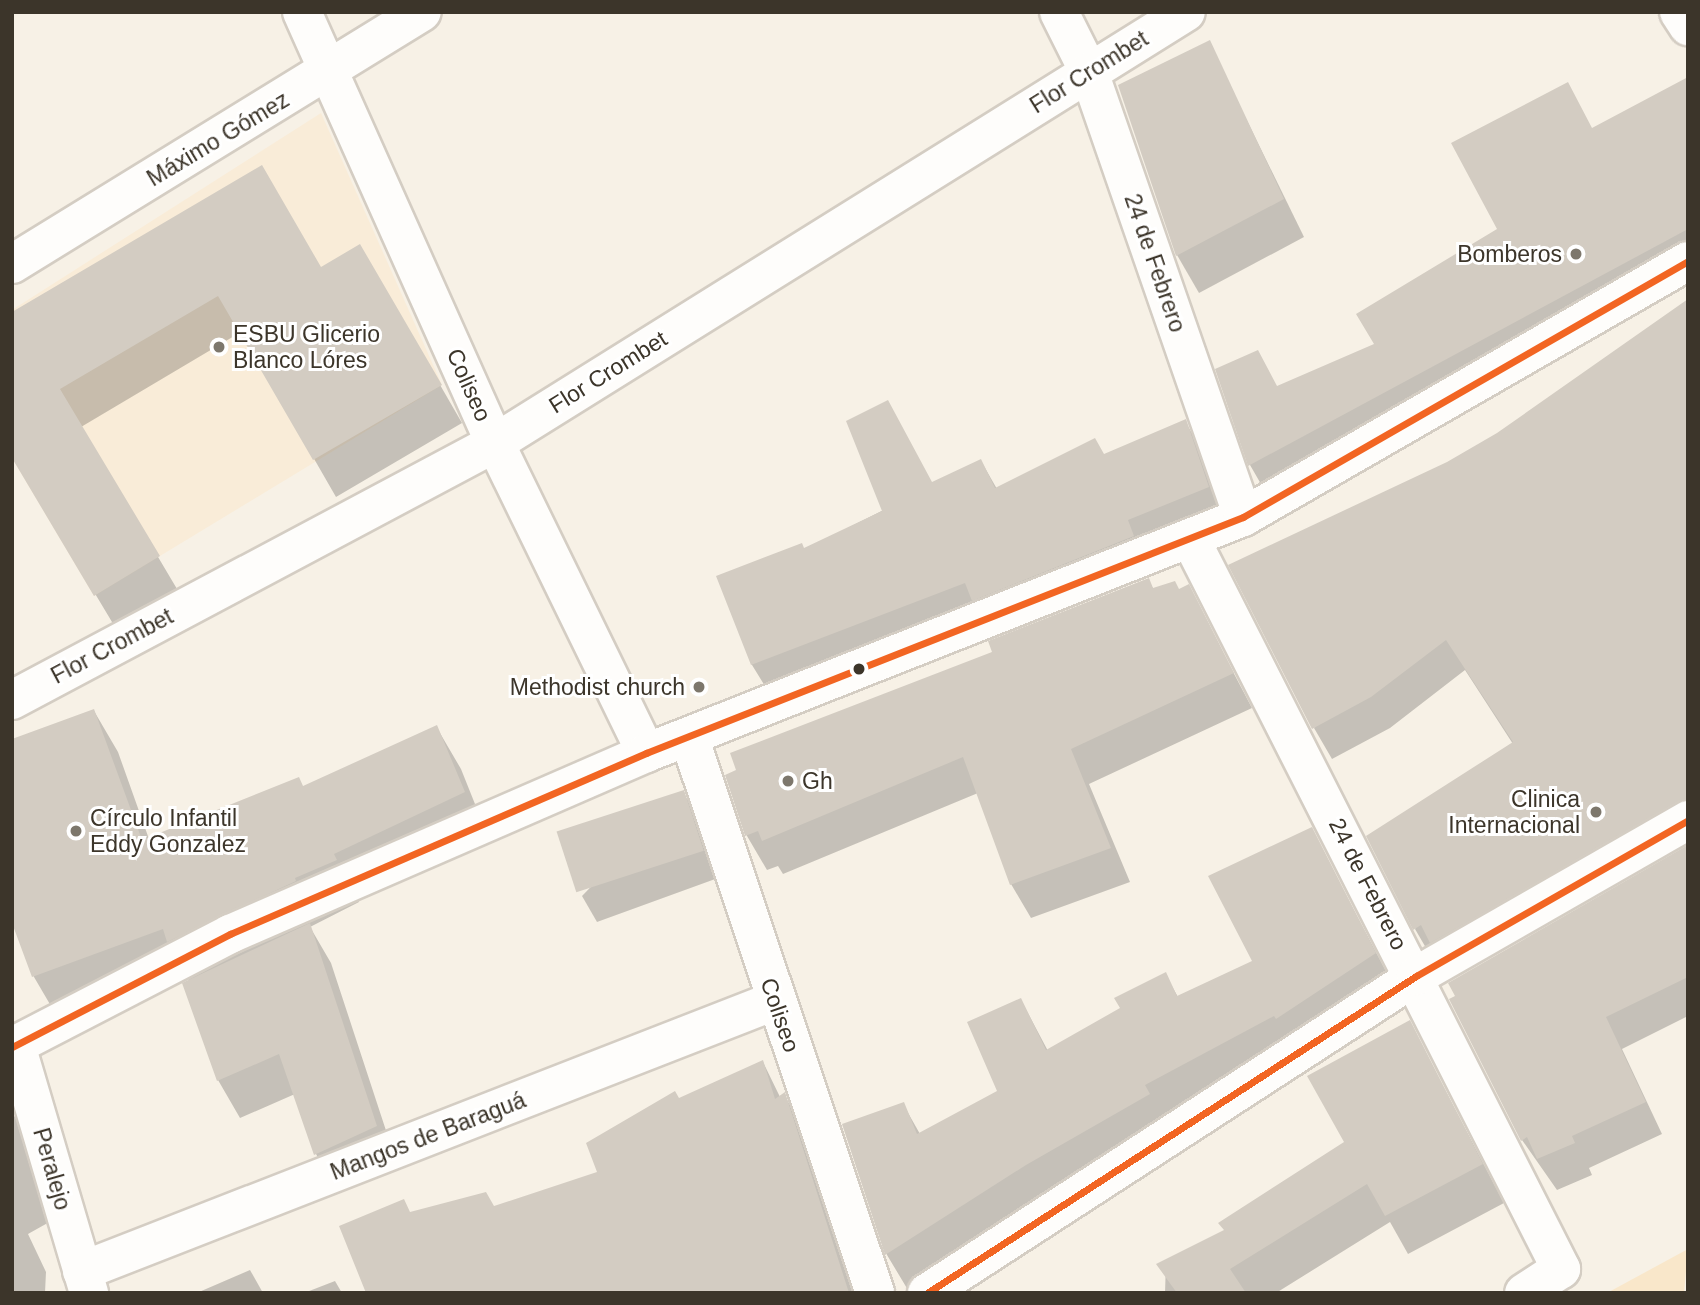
<!DOCTYPE html>
<meta charset="utf-8">
<style>
body{margin:0}
#map{position:relative;width:1700px;height:1305px;overflow:hidden;background:#f7f1e6;font-family:Arial,sans-serif}
div>[style]{position:absolute}
[style*='--x']{left:calc(var(--x)*1px);top:calc(var(--y)*1px);width:calc(var(--w)*1px);rotate:calc(var(--a)*1deg)}
.built>*{inset:0;background:#f9ecd8}
.green>*{inset:0;background:#f9e7ca}
.shadow>*{inset:0;background:#0003}
.building>*{inset:0;background:#d3ccc2;transform-origin:0 0}
.roads{filter:drop-shadow(2px 0 #d4cdc3) drop-shadow(-2px 0 #d4cdc3) drop-shadow(0 2px #d4cdc3) drop-shadow(0 -2px #d4cdc3)}
.street>*{height:38px;margin:-19px;padding:0 19px;transform-origin:19px;border-radius:19px;background:#fefdfb}
.secondary>*{height:38px;margin:-19px;padding:0 19px;transform-origin:19px;border-radius:19px;background:#fefdfb}
.bus-1>*{height:7px;margin:-3.5px;padding:0 3.5px;transform-origin:3.5px;border-radius:3.5px;background:#f26522}
.dots>*{width:19px;height:19px;translate:-50% -50%;box-sizing:border-box;border:4px solid #fff;border-radius:50%}
span{translate:-50% -50%;white-space:nowrap;text-align:center;line-height:1.15;-webkit-text-stroke:6px #fff;paint-order:stroke}
.street-label{font-size:23px;color:#3c352a}
.poi-label{font-size:23px;color:#3c352a}
.right{translate:-100% -50%;text-align:right}
.left{translate:0 -50%;text-align:left}
.frame{position:absolute;inset:0;border:14px solid #3c352a;pointer-events:none}
</style>
<div id="map">
<div class="built">
<i style="clip-path:polygon(321px 113px,442px 385px,94px 596px,12px 458px,12px 310px)"></i>
</div>
<div class="green">
<i style="clip-path:polygon(1688px 1249px,1684px 1293px,1607px 1293px)"></i>
</div>
<div class="shadow">
<i style="clip-path:polygon(1209px 43px,1304px 237px,1199px 293px,1177px 255px)"></i>
<i style="clip-path:polygon(1688px 79px,1688px 272px,1269px 498px,1250px 465px,1217px 370px,1277px 388px,1376px 345px,1499px 230px)"></i>
<i style="clip-path:polygon(360px 246px,462px 423px,336px 497px,241px 332px,81px 427px,180px 594px,118px 632px,12px 455px,12px 315px,320px 269px)"></i>
<i style="clip-path:polygon(1688px 301px,1688px 837px,1433px 960px,1415px 929px,1513px 744px,1465px 670px,1390px 728px,1332px 759px,1314px 728px,1448px 463px,1498px 435px)"></i>
<i style="clip-path:polygon(1185px 421px,1203px 453px,1226px 519px,771px 696px,752px 665px,718px 577px,804px 550px,981px 461px,997px 489px,1104px 456px)"></i>
<i style="clip-path:polygon(1148px 580px,1154px 590px,1179px 591px,1188px 586px,1252px 708px,1089px 784px,1130px 882px,1031px 918px,1011px 884px,978px 793px,783px 874px,778px 866px,767px 870px,747px 836px,727px 776px)"></i>
<i style="clip-path:polygon(94px 711px,118px 752px,149px 839px,303px 788px,437px 728px,461px 769px,487px 834px,357px 896px,359px 902px,310px 927px,331px 963px,397px 1164px,338px 1192px,316px 1154px,295px 1094px,240px 1118px,218px 1080px,186px 970px,58px 1018px,34px 977px,12px 918px)"></i>
<i style="clip-path:polygon(683px 792px,698px 818px,718px 878px,597px 922px,582px 896px)"></i>
<i style="clip-path:polygon(1311px 829px,1396px 990px,1046px 1201px,908px 1290px,887px 1255px,844px 1125px,903px 1104px,920px 1134px,1000px 1092px,1021px 1000px,1048px 1051px,1122px 1009px,1165px 974px,1178px 997px,1254px 962px)"></i>
<i style="clip-path:polygon(1688px 847px,1688px 1016px,1622px 1049px,1662px 1134px,1589px 1168px,1592px 1175px,1557px 1190px,1522px 1140px)"></i>
<i style="clip-path:polygon(1410px 1023px,1504px 1203px,1408px 1254px,1390px 1222px,1276px 1293px,1165px 1293px,1166px 1261px,1225px 1232px,1346px 1143px)"></i>
<i style="clip-path:polygon(763px 1062px,780px 1097px,784px 1095px,798px 1118px,856px 1293px,538px 1293px,410px 1213px,493px 1208px,600px 1173px,678px 1100px)"></i>
<i style="clip-path:polygon(12px 1112px,29px 1141px,53px 1220px,28px 1234px,46px 1272px,45px 1293px,12px 1293px)"></i>
<i style="clip-path:polygon(250px 1270px,263px 1293px,198px 1293px,199px 1292px)"></i>
<i style="clip-path:polygon(335px 1281px,342px 1293px,304px 1293px)"></i>
</div>
<div class="building">
<i style="clip-path:polygon(1210px 40px,1284px 199px,1176px 256px,1118px 85px)"></i>
<i style="clip-path:polygon(1688px 77px,1688px 229px,1248px 466px,1215px 369px,1258px 350px,1277px 386px,1374px 344px,1356px 314px,1497px 229px,1451px 143px,1568px 82px,1592px 128px)"></i>
<i style="clip-path:polygon(262px 165px,321px 267px,360px 244px,442px 385px,313px 460px,218px 296px,60px 389px,160px 556px,94px 596px,12px 458px,12px 312px)"></i>
<i style="clip-path:polygon(1688px 299px,1688px 798px,1430px 943px,1421px 925px,1413px 930px,1366px 836px,1513px 742px,1446px 640px,1371px 697px,1312px 729px,1228px 565px,1447px 462px,1497px 433px)"></i>
<i style="clip-path:polygon(888px 400px,932px 482px,981px 459px,995px 488px,1095px 438px,1104px 454px,1186px 419px,1209px 487px,1128px 520px,1134px 536px,972px 601px,965px 583px,751px 665px,716px 576px,802px 543px,804px 548px,882px 511px,846px 421px)"></i>
<i style="clip-path:polygon(1149px 578px,1153px 588px,1175px 581px,1179px 589px,1189px 584px,1234px 673px,1071px 749px,1111px 848px,1010px 885px,963px 757px,762px 841px,758px 831px,745px 836px,725px 775px,736px 770px,730px 753px,992px 652px,988px 641px)"></i>
<i style="clip-path:polygon(94px 709px,142px 840px,299px 777px,303px 786px,437px 725px,465px 792px,334px 854px,337px 860px,295px 878px,296px 881px,167px 942px,163px 929px,32px 977px,12px 923px,12px 739px)"></i>
<i style="left:684px;top:790px;width:64px;height:134px;rotate:72deg"></i>
<i style="clip-path:polygon(1312px 827px,1376px 953px,1276px 1019px,1274px 1016px,1145px 1085px,1150px 1094px,1026px 1165px,885px 1255px,842px 1124px,904px 1102px,917px 1134px,997px 1091px,967px 1022px,1021px 998px,1046px 1050px,1120px 1008px,1114px 998px,1166px 972px,1177px 996px,1252px 961px,1208px 876px)"></i>
<i style="clip-path:polygon(1688px 845px,1688px 977px,1606px 1017px,1646px 1102px,1572px 1136px,1575px 1143px,1537px 1159px,1527px 1137px,1521px 1141px,1449px 999px,1455px 996px,1448px 983px)"></i>
<i style="clip-path:polygon(310px 923px,377px 1126px,314px 1155px,279px 1054px,217px 1081px,182px 983px)"></i>
<i style="clip-path:polygon(1410px 1020px,1483px 1164px,1385px 1216px,1367px 1184px,1230px 1269px,1246px 1293px,1177px 1293px,1156px 1264px,1224px 1230px,1218px 1223px,1344px 1142px,1307px 1076px)"></i>
<i style="clip-path:polygon(763px 1060px,775px 1099px,785px 1092px,849px 1293px,366px 1293px,339px 1226px,404px 1199px,410px 1212px,486px 1192px,494px 1206px,597px 1172px,586px 1143px,675px 1091px,679px 1098px)"></i>
</div>
<div class="roads">
<div class="street">
<i style="--x:302;--y:12;--w:472;--a:65.9"></i>
<i style="--x:495;--y:443;--w:345;--a:64"></i>
<i style="--x:1059;--y:12;--w:67;--a:63.4"></i>
<i style="--x:1089;--y:72;--w:471;--a:70.9"></i>
<i style="--x:12;--y:264;--w:481;--a:-31.6"></i>
<i style="--x:1190;--y:538;--w:820;--a:63.09"></i>
<i style="--x:1561;--y:1269;--w:44;--a:147"></i>
<i style="--x:12;--y:700;--w:547;--a:-28.02"></i>
<i style="--x:495;--y:443;--w:814;--a:-31.95"></i>
<i style="--x:689;--y:737;--w:586;--a:71.5"></i>
<i style="--x:16;--y:1045;--w:259;--a:73.6"></i>
<i style="--x:82;--y:1271;--w:743;--a:-21.31"></i>
</div>
<div class="secondary">
<i style="--x:1679;--y:12;--w:17;--a:57"></i>
<i style="--x:12;--y:1047;--w:246;--a:-27.4"></i>
<i style="--x:230;--y:934;--w:454;--a:-23.5"></i>
<i style="--x:646;--y:753;--w:642;--a:-21.57"></i>
<i style="--x:1243;--y:517;--w:513;--a:-29.91"></i>
<i style="--x:927;--y:1293;--w:583;--a:-32.95"></i>
<i style="--x:1416;--y:976;--w:314;--a:-29.8"></i>
</div>
</div>
<div class="bus-1">
<i style="--x:12;--y:1047;--w:246;--a:-27.4"></i>
<i style="--x:230;--y:934;--w:454;--a:-23.5"></i>
<i style="--x:646;--y:753;--w:642;--a:-21.57"></i>
<i style="--x:1243;--y:517;--w:513;--a:-29.91"></i>
<i style="--x:927;--y:1293;--w:583;--a:-32.95"></i>
<i style="--x:1416;--y:976;--w:314;--a:-29.8"></i>
</div>
<div class="dots">
<i style="left:1576px;top:254px;background:#7d776c"></i>
<i style="left:219px;top:347px;background:#7d776c"></i>
<i style="left:859px;top:669px;background:#3c352a"></i>
<i style="left:699px;top:687px;background:#7d776c"></i>
<i style="left:788px;top:781px;background:#7d776c"></i>
<i style="left:1596px;top:812px;background:#7d776c"></i>
<i style="left:76px;top:831px;background:#7d776c"></i>
</div>
<div class="street-label">
<span style="left:1089px;top:72px;rotate:-32deg">Flor Crombet</span>
<span style="left:218px;top:139px;rotate:-31deg">Máximo Gómez</span>
<span style="left:1155px;top:263px;rotate:71deg">24 de Febrero</span>
<span style="left:608px;top:372px;rotate:-32deg">Flor Crombet</span>
<span style="left:469px;top:385px;rotate:66deg">Coliseo</span>
<span style="left:112px;top:646px;rotate:-28deg">Flor Crombet</span>
<span style="left:1368px;top:884px;rotate:63deg">24 de Febrero</span>
<span style="left:780px;top:1015px;rotate:71deg">Coliseo</span>
<span style="left:428px;top:1136px;rotate:-21deg">Mangos de Baraguá</span>
<span style="left:52px;top:1169px;rotate:74deg">Peralejo</span>
</div>
<div class="poi-label">
<span class="right" style="left:1562px;top:254px">Bomberos</span>
<span class="left" style="left:233px;top:347px">ESBU Glicerio<br>Blanco Lóres</span>
<span class="right" style="left:685px;top:687px">Methodist church</span>
<span class="left" style="left:802px;top:781px">Gh</span>
<span class="right" style="left:1580px;top:812px">Clinica<br>Internacional</span>
<span class="left" style="left:90px;top:831px">Círculo Infantil<br>Eddy Gonzalez</span>
</div>
<div class="frame"></div>
</div>
